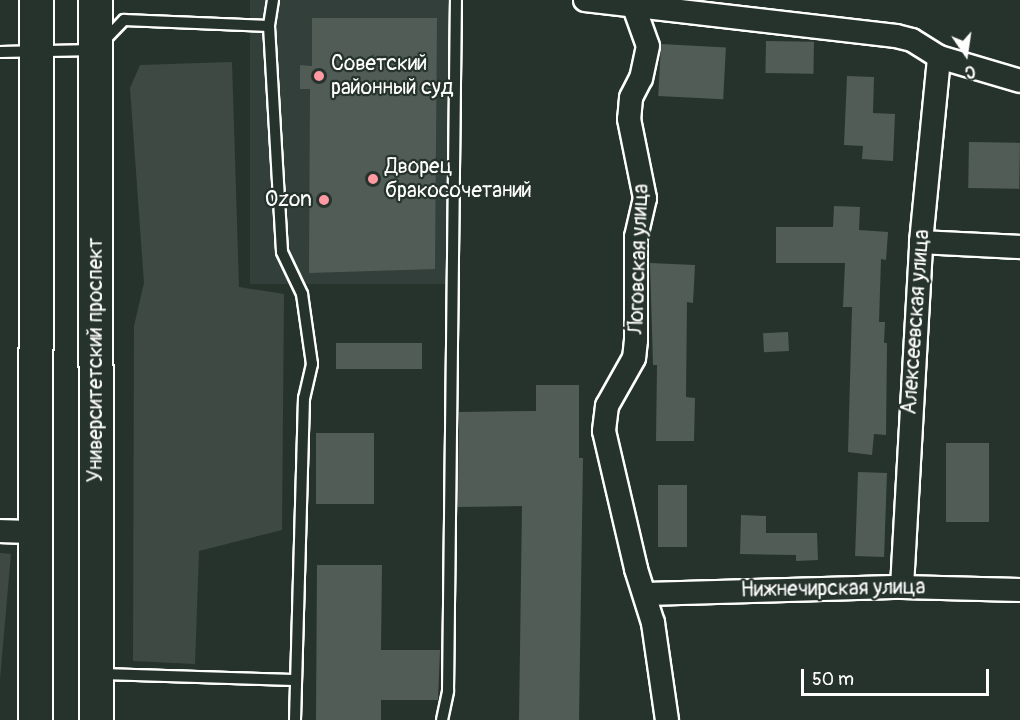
<!DOCTYPE html>
<meta charset="utf-8">
<style>
body{margin:0}
#map{position:relative;width:1020px;height:720px;overflow:hidden;background:#26332d;font-family:Pangolin,sans-serif}
div>[style]{position:absolute}
[style*='--x']{left:calc(var(--x)*1px);top:calc(var(--y)*1px);width:calc(var(--w)*1px);rotate:calc(var(--a)*1deg)}
.built>*{inset:0;background:#333f3a;transform-origin:0 0}
.green>*{inset:0;background:#3e4944;transform-origin:0 0}
.building>*{inset:0;background:#515c57;transform-origin:0 0}
.roads{filter:drop-shadow(2px 0 #fff) drop-shadow(-2px 0 #fff) drop-shadow(0 2px #fff) drop-shadow(0 -2px #fff)}
.lane>*{height:10px;margin:-5px;padding:0 5px;transform-origin:5px;border-radius:5px;background:#26332d}
.street>*{height:22px;margin:-11px;padding:0 11px;transform-origin:11px;border-radius:11px;background:#26332d}
.highway>*{height:33px;margin:-16.5px;padding:0 16.5px;transform-origin:16.5px;border-radius:16.5px;background:#26332d}
.dots>*{width:16px;height:16px;translate:-50% -50%;box-sizing:border-box;border:3px solid #26332d;border-radius:50%}
span{translate:-50% -50%;white-space:nowrap;text-align:center;line-height:1.15;-webkit-text-stroke:4.5px #26332d;paint-order:stroke}
.poi-label{font-size:21px;color:#fff}
.left{translate:0 -50%;text-align:left}
.right{translate:-100% -50%;text-align:right}
.street-label{font-size:21px;color:#fff}
.north{position:absolute;left:936px;top:24px;width:60px;height:60px;-webkit-text-stroke:4px #26332d;paint-order:stroke;rotate:167deg;font-size:16px;font-weight:700;line-height:24px;text-align:center;color:#fff}
.north::after{content:'';display:block;margin:auto;width:21px;height:27px;background:#fff;clip-path:polygon(50% 0,100% 100%,50% 72%,0 100%)}
.scale{position:absolute;left:801px;top:669px;width:188px;height:27px;box-sizing:border-box;border:3px solid #fff;border-top:0;padding-left:8px;font-size:18px;line-height:21px;white-space:nowrap;color:#fff;-webkit-text-stroke:4px #26332d;paint-order:stroke}
</style>
<div id="map">
<div class="built">
<i style="left:250px;top:0;width:208px;height:284px"></i>
</div>
<div class="green">
<i style="clip-path:polygon(232px 62px,239px 287px,284px 294px,282px 530px,199px 551px,195px 664px,133px 661px,134px 326px,144px 283px,130px 88px,140px 65px)"></i>
<i style="left:0;top:553px;width:11px;height:167px;rotate:5deg"></i>
</div>
<div class="building">
<i style="clip-path:polygon(312px 18px,437px 18px,435px 269px,309px 273px,310px 89px,300px 89px,300px 65px,312px 66px)"></i>
<i style="left:766px;top:41px;width:48px;height:32px;rotate:1deg"></i>
<i style="left:661px;top:44px;width:65px;height:52px;rotate:3deg"></i>
<i style="clip-path:polygon(847px 76px,874px 77px,873px 113px,895px 114px,893px 161px,862px 159px,863px 146px,844px 145px)"></i>
<i style="left:969px;top:142px;width:51px;height:46px;rotate:1deg"></i>
<i style="clip-path:polygon(834px 206px,860px 207px,859px 230px,888px 232px,886px 260px,881px 259px,879px 322px,885px 322px,884px 343px,887px 343px,886px 435px,874px 434px,872px 455px,848px 452px,852px 307px,843px 307px,845px 263px,776px 263px,776px 227px,833px 227px)"></i>
<i style="clip-path:polygon(650px 263px,695px 265px,693px 303px,687px 302px,686px 397px,695px 398px,694px 441px,656px 441px,657px 365px,653px 365px)"></i>
<i style="left:788px;top:332px;width:19px;height:25px;rotate:87deg"></i>
<i style="left:336px;top:343px;width:86px;height:26px"></i>
<i style="clip-path:polygon(536px 385px,579px 385px,579px 458px,583px 458px,579px 720px,519px 720px,522px 506px,458px 507px,459px 412px,536px 411px)"></i>
<i style="left:316px;top:433px;width:58px;height:71px"></i>
<i style="left:946px;top:443px;width:43px;height:79px"></i>
<i style="left:858px;top:472px;width:29px;height:84px;rotate:2deg"></i>
<i style="left:658px;top:485px;width:29px;height:62px"></i>
<i style="clip-path:polygon(741px 515px,766px 516px,766px 533px,817px 533px,818px 560px,796px 561px,796px 555px,740px 554px)"></i>
<i style="clip-path:polygon(317px 565px,382px 565px,381px 650px,440px 650px,438px 700px,381px 700px,381px 720px,316px 720px)"></i>
</div>
<div class="roads">
<div class="lane">
<i style="--x:273;--y:0;--w:26;--a:99"></i>
<i style="--x:269;--y:26;--w:226;--a:86.7"></i>
<i style="--x:282;--y:252;--w:47;--a:64.5"></i>
<i style="--x:302;--y:294;--w:71;--a:81.9"></i>
<i style="--x:312;--y:364;--w:35;--a:103"></i>
<i style="--x:304;--y:398;--w:322;--a:91.6"></i>
<i style="--x:0;--y:52;--w:95;--a:-1.2"></i>
<i style="--x:95;--y:50;--w:42;--a:-46"></i>
<i style="--x:124;--y:20;--w:145;--a:2.4"></i>
<i style="--x:100;--y:674;--w:196;--a:1.8"></i>
<i style="--x:442;--y:720;--w:30;--a:-78"></i>
<i style="--x:448;--y:691;--w:691;--a:-89.34"></i>
</div>
<div class="street">
<i style="--x:585;--y:0;--w:313;--a:6.6"></i>
<i style="--x:896;--y:36;--w:16;--a:14"></i>
<i style="--x:912;--y:40;--w:32;--a:32"></i>
<i style="--x:939;--y:57;--w:84;--a:16.5"></i>
<i style="--x:634;--y:7;--w:41;--a:70.3"></i>
<i style="--x:648;--y:46;--w:33;--a:102"></i>
<i style="--x:641;--y:78;--w:22;--a:117"></i>
<i style="--x:631;--y:98;--w:21;--a:95"></i>
<i style="--x:629;--y:119;--w:81;--a:78.6"></i>
<i style="--x:645;--y:198;--w:40;--a:103"></i>
<i style="--x:636;--y:237;--w:103;--a:90"></i>
<i style="--x:636;--y:340;--w:18;--a:96"></i>
<i style="--x:634;--y:358;--w:55;--a:119.4"></i>
<i style="--x:607;--y:406;--w:25;--a:97"></i>
<i style="--x:604;--y:431;--w:142;--a:76.9"></i>
<i style="--x:636;--y:569;--w:57;--a:72.5"></i>
<i style="--x:653;--y:623;--w:98;--a:81.8"></i>
<i style="--x:921;--y:242;--w:99;--a:2.9"></i>
<i style="--x:0;--y:531;--w:34;--a:2"></i>
<i style="--x:902;--y:587;--w:346;--a:-86.8"></i>
<i style="--x:921;--y:242;--w:186;--a:-84.4"></i>
<i style="--x:646;--y:594;--w:256;--a:-1.6"></i>
<i style="--x:902;--y:587;--w:118;--a:1.5"></i>
</div>
<div class="highway">
<i style="--x:95;--y:0;--w:720;--a:89.92"></i>
<i style="--x:35;--y:720;--w:720;--a:-89.92"></i>
</div>
</div>
<div class="dots">
<i style="left:319px;top:76px;background:#ff9aa2"></i>
<i style="left:373px;top:179px;background:#ff9aa2"></i>
<i style="left:324px;top:200px;background:#ff9aa2"></i>
</div>
<div class="poi-label">
<span class="left" style="left:331px;top:76px">Советский<br>районный суд</span>
<span class="left" style="left:385px;top:179px">Дворец<br>бракосочетаний</span>
<span class="right" style="left:312px;top:200px">Ozon</span>
</div>
<div class="street-label">
<span style="left:639px;top:259px;rotate:-88deg">Логовская улица</span>
<span style="left:916px;top:322px;rotate:-86deg">Алексеевская улица</span>
<span style="left:96px;top:360px;rotate:-90deg">Университетский проспект</span>
<span style="left:833px;top:589px;rotate:-1deg">Нижнечирская улица</span>
</div>
<div class="north">С</div>
<div class="scale">50 m</div>
</div>
